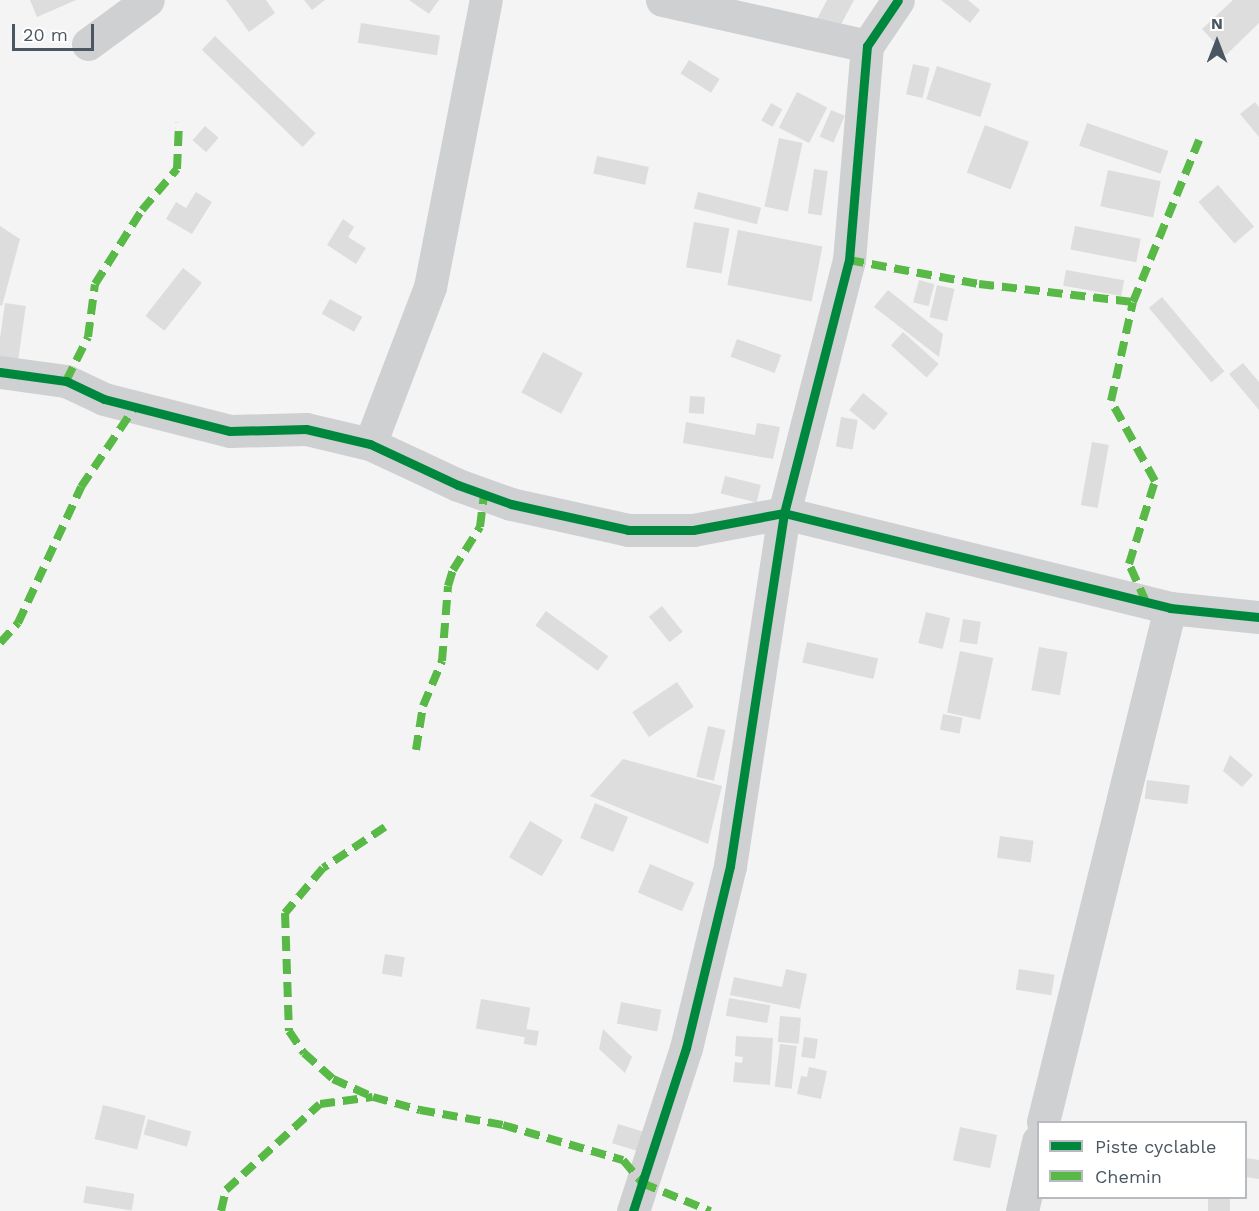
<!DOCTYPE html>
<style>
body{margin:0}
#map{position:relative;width:1259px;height:1211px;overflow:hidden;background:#f4f4f4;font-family:"Work Sans",sans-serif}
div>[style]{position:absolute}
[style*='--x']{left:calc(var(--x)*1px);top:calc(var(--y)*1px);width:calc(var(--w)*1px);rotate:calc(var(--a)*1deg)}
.building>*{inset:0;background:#ddddde;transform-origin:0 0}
.minor>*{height:33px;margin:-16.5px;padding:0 16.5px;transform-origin:16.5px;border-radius:16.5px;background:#ced0d2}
.quiet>*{height:8px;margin-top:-4px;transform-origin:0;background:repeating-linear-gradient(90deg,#58b947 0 15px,transparent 0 23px)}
.cycleway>*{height:9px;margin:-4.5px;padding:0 4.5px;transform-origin:4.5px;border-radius:4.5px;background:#00873e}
span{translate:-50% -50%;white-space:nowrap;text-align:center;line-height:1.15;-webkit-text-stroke:4.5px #fff;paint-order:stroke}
.legend{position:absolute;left:1037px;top:1121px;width:210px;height:78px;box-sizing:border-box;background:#fff;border:2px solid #b7bbc0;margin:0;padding:8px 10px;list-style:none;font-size:18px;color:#4a5661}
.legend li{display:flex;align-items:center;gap:12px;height:30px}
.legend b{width:30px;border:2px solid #b7bbc0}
.north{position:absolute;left:1187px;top:12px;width:60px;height:60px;-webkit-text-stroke:4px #fff;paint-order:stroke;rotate:0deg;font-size:16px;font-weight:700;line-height:24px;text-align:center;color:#4a5661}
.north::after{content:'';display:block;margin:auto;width:21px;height:27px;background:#4a5661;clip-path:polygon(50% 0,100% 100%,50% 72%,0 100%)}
.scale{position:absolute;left:12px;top:24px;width:82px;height:27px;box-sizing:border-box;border:3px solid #4a5661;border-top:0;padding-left:8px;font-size:18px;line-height:21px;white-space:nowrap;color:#4a5661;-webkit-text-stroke:4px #fff;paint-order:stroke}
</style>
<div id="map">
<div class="building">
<i style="clip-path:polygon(30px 0,76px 0,37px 17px)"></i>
<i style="clip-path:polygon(226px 0,266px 0,275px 13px,249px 32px)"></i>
<i style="clip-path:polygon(304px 0,325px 0,312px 10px)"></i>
<i style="clip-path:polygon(409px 0,439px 0,429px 14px)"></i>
<i style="clip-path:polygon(827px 0,854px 0,838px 30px,817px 19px)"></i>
<i style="clip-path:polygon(941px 0,968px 0,980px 10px,970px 23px)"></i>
<i style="clip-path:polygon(1233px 0,1259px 0,1259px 23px,1226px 55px,1202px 29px)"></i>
<i style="left:361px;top:23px;width:80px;height:20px;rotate:9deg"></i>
<i style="left:215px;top:36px;width:140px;height:19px;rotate:44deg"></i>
<i style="left:689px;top:60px;width:36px;height:16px;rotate:32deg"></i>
<i style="left:913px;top:64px;width:17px;height:31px;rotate:13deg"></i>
<i style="left:937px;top:66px;width:57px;height:35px;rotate:18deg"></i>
<i style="left:797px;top:92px;width:34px;height:40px;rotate:27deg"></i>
<i style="clip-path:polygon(1255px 102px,1259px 107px,1259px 137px,1240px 114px)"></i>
<i style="left:771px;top:103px;width:13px;height:20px;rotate:29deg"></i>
<i style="left:831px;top:110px;width:15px;height:29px;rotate:23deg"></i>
<i style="left:1087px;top:123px;width:86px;height:24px;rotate:19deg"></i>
<i style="left:985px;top:125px;width:47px;height:51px;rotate:21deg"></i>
<i style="left:205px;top:126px;width:18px;height:19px;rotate:41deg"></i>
<i style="left:779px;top:138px;width:24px;height:70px;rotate:12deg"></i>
<i style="left:597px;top:156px;width:53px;height:18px;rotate:12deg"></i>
<i style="left:814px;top:169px;width:14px;height:45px;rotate:8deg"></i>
<i style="left:1108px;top:170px;width:54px;height:37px;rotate:12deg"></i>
<i style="left:1218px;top:185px;width:55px;height:26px;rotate:49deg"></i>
<i style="clip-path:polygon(196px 192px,212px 202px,192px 234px,166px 219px,176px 202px,186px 208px)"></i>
<i style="left:698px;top:192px;width:65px;height:17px;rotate:14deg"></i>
<i style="clip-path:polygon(343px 219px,354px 227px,348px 237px,366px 248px,356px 264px,327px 245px)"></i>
<i style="left:694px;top:222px;width:36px;height:46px;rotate:10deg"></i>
<i style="clip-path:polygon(0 226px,20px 239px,2px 306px,0 305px)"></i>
<i style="left:1075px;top:226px;width:67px;height:24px;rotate:11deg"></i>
<i style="left:738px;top:230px;width:86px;height:56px;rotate:11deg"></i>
<i style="left:183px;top:268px;width:24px;height:61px;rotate:38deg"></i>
<i style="left:1066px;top:270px;width:59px;height:16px;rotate:10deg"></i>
<i style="left:919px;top:280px;width:16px;height:23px;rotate:15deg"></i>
<i style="left:937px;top:285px;width:18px;height:33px;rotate:13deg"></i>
<i style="clip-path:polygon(888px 290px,943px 334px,939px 357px,874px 307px)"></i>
<i style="left:1162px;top:297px;width:97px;height:17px;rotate:50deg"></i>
<i style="left:330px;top:299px;width:37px;height:17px;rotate:29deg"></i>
<i style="left:5px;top:303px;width:21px;height:56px;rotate:8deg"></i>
<i style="left:903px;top:332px;width:48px;height:18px;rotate:42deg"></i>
<i style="left:737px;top:339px;width:47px;height:19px;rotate:20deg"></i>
<i style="left:543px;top:352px;width:45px;height:46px;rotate:28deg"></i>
<i style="clip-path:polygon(1243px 363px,1259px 382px,1259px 410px,1229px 374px)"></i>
<i style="left:863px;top:393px;width:32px;height:22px;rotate:39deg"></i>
<i style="left:690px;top:396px;width:15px;height:17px;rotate:4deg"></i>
<i style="left:841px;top:417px;width:17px;height:30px;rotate:10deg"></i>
<i style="clip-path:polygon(686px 422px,755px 435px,757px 423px,780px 427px,773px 459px,683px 443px)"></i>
<i style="left:1092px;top:442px;width:17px;height:64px;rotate:10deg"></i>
<i style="left:725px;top:476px;width:37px;height:18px;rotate:14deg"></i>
<i style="left:662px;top:606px;width:33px;height:17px;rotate:51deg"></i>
<i style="left:546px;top:611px;width:77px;height:18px;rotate:36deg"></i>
<i style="left:926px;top:612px;width:25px;height:32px;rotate:14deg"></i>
<i style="left:963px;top:619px;width:18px;height:23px;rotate:9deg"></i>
<i style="left:807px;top:642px;width:73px;height:21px;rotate:13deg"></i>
<i style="left:1039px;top:647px;width:29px;height:44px;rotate:10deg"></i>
<i style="left:960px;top:651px;width:34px;height:63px;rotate:12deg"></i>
<i style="left:677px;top:682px;width:30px;height:54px;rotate:56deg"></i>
<i style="left:943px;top:714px;width:20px;height:16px;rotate:11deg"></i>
<i style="left:708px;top:726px;width:18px;height:52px;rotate:13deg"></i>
<i style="clip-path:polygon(1230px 755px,1253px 775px,1242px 787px,1223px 771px)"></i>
<i style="clip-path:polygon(623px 759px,722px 786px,708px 844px,590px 796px)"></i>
<i style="left:1147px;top:780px;width:43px;height:19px;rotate:7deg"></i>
<i style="left:595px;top:803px;width:36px;height:38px;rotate:23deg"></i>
<i style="left:530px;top:821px;width:38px;height:42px;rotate:30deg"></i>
<i style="left:1000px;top:836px;width:34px;height:22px;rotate:8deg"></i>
<i style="left:650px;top:864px;width:48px;height:31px;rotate:23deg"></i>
<i style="left:385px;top:954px;width:20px;height:20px;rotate:9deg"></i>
<i style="clip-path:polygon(786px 969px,807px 974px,800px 1009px,730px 995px,734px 977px,782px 987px)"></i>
<i style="left:1019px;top:969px;width:36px;height:21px;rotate:9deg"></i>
<i style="left:729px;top:998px;width:42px;height:18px;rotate:10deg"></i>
<i style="left:481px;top:999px;width:50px;height:30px;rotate:10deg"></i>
<i style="left:621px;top:1002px;width:41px;height:22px;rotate:11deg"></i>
<i style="left:780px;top:1016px;width:21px;height:26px;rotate:5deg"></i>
<i style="left:526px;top:1029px;width:13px;height:15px;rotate:9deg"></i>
<i style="clip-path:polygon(603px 1029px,632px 1057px,625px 1073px,599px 1049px)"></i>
<i style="clip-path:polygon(736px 1036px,773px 1038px,770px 1085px,733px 1082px,735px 1062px,742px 1063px,743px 1057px,735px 1056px)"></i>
<i style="left:804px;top:1037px;width:14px;height:20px;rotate:8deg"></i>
<i style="left:780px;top:1044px;width:17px;height:43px;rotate:7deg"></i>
<i style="clip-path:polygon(809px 1067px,827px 1071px,821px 1099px,797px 1094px,801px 1076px,807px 1077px)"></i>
<i style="left:103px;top:1105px;width:44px;height:35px;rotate:14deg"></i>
<i style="left:148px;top:1119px;width:45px;height:16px;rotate:16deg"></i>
<i style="left:618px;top:1124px;width:31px;height:20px;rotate:17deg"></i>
<i style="left:960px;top:1127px;width:38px;height:34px;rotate:12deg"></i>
<i style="clip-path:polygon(1246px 1158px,1259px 1160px,1259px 1179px,1246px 1177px)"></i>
<i style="left:86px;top:1186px;width:49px;height:17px;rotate:9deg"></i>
<i style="left:1208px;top:1198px;width:22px;height:13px"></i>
</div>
<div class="minor">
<i style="--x:662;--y:0;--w:210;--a:12.6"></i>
<i style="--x:88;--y:44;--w:74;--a:-36.3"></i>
<i style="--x:0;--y:372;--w:67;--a:7.8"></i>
<i style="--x:66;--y:381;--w:42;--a:25.3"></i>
<i style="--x:104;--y:399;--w:130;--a:14.3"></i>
<i style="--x:230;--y:431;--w:76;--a:-1.5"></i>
<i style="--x:306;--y:429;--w:66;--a:13.2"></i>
<i style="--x:370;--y:444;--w:97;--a:25"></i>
<i style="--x:458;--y:485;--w:56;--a:19.7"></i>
<i style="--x:511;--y:504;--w:120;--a:12.5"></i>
<i style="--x:628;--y:530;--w:65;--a:0"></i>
<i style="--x:693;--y:530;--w:93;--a:-10.6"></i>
<i style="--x:784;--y:513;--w:398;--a:13.8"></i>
<i style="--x:1170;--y:608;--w:89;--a:5.8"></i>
<i style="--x:370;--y:444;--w:168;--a:-69.1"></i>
<i style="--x:430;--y:287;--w:292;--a:-79"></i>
<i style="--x:1043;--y:1122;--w:529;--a:-76.12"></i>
<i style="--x:633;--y:1211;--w:171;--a:-72"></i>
<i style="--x:686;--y:1048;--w:187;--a:-76.4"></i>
<i style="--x:730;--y:866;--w:357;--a:-81.3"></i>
<i style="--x:784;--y:513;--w:261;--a:-75.6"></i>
<i style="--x:849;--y:260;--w:215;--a:-85.2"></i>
<i style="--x:867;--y:46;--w:55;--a:-56"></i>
<i style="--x:1022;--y:1211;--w:72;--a:-77.1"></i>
</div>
<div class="quiet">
<i style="--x:849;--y:260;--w:132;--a:10.5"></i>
<i style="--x:979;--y:284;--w:155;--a:6.7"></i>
<i style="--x:66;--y:381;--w:49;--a:-63.4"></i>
<i style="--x:88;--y:337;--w:53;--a:-82.5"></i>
<i style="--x:95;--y:284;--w:88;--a:-57.6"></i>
<i style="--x:142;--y:210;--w:54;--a:-49.5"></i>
<i style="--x:177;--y:169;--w:46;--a:-87.5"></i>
<i style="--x:1146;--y:602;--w:42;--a:-114.1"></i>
<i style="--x:1129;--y:564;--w:87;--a:-72.6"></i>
<i style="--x:1155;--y:481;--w:91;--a:-118.8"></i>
<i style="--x:1111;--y:401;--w:101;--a:-77.5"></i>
<i style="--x:1133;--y:302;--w:175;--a:-67.8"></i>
<i style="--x:0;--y:643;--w:27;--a:-48"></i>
<i style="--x:18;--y:623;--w:150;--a:-65.1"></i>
<i style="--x:81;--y:487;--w:97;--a:-56"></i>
<i style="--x:416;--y:750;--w:45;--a:-81"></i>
<i style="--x:423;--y:706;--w:49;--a:-67.1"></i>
<i style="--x:442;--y:661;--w:75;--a:-85.4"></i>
<i style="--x:448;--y:586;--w:17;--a:-73"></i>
<i style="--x:453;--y:570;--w:51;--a:-57.9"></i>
<i style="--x:480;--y:527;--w:33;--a:-83"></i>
<i style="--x:385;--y:827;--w:74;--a:146.5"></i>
<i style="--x:323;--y:868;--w:59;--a:130.2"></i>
<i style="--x:285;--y:913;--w:118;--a:88.1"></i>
<i style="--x:289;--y:1031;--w:27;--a:56"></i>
<i style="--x:304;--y:1053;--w:39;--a:42"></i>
<i style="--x:333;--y:1079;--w:44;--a:24.2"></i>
<i style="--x:373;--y:1097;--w:49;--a:15.5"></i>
<i style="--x:420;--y:1110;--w:84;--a:10.2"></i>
<i style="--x:503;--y:1125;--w:125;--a:16.3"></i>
<i style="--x:623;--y:1160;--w:30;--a:50"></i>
<i style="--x:642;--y:1183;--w:74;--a:22.4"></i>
<i style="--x:221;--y:1211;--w:22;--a:-77"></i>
<i style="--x:226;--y:1190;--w:127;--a:-42.5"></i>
<i style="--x:320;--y:1104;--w:53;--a:-7.5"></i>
</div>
<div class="cycleway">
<i style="--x:0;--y:372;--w:67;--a:7.8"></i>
<i style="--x:66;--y:381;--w:42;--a:25.3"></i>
<i style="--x:104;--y:399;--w:130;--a:14.3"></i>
<i style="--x:230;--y:431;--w:76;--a:-1.5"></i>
<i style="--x:306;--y:429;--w:66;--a:13.2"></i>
<i style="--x:370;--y:444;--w:97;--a:25"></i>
<i style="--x:458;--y:485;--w:56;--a:19.7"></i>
<i style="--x:511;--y:504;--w:120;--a:12.5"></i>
<i style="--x:628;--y:530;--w:65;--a:0"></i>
<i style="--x:693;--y:530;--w:93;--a:-10.6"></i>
<i style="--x:784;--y:513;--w:398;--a:13.8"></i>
<i style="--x:1170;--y:608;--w:89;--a:5.8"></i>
<i style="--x:633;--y:1211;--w:171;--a:-72"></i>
<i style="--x:686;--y:1048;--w:187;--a:-76.4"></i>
<i style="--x:730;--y:866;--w:357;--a:-81.3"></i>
<i style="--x:784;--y:513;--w:261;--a:-75.6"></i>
<i style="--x:849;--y:260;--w:215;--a:-85.2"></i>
<i style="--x:867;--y:46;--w:55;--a:-56"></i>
</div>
<ul class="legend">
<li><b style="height:8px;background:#00873e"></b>Piste cyclable</li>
<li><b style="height:8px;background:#58b947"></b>Chemin</li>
</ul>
<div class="north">N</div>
<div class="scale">20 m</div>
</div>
